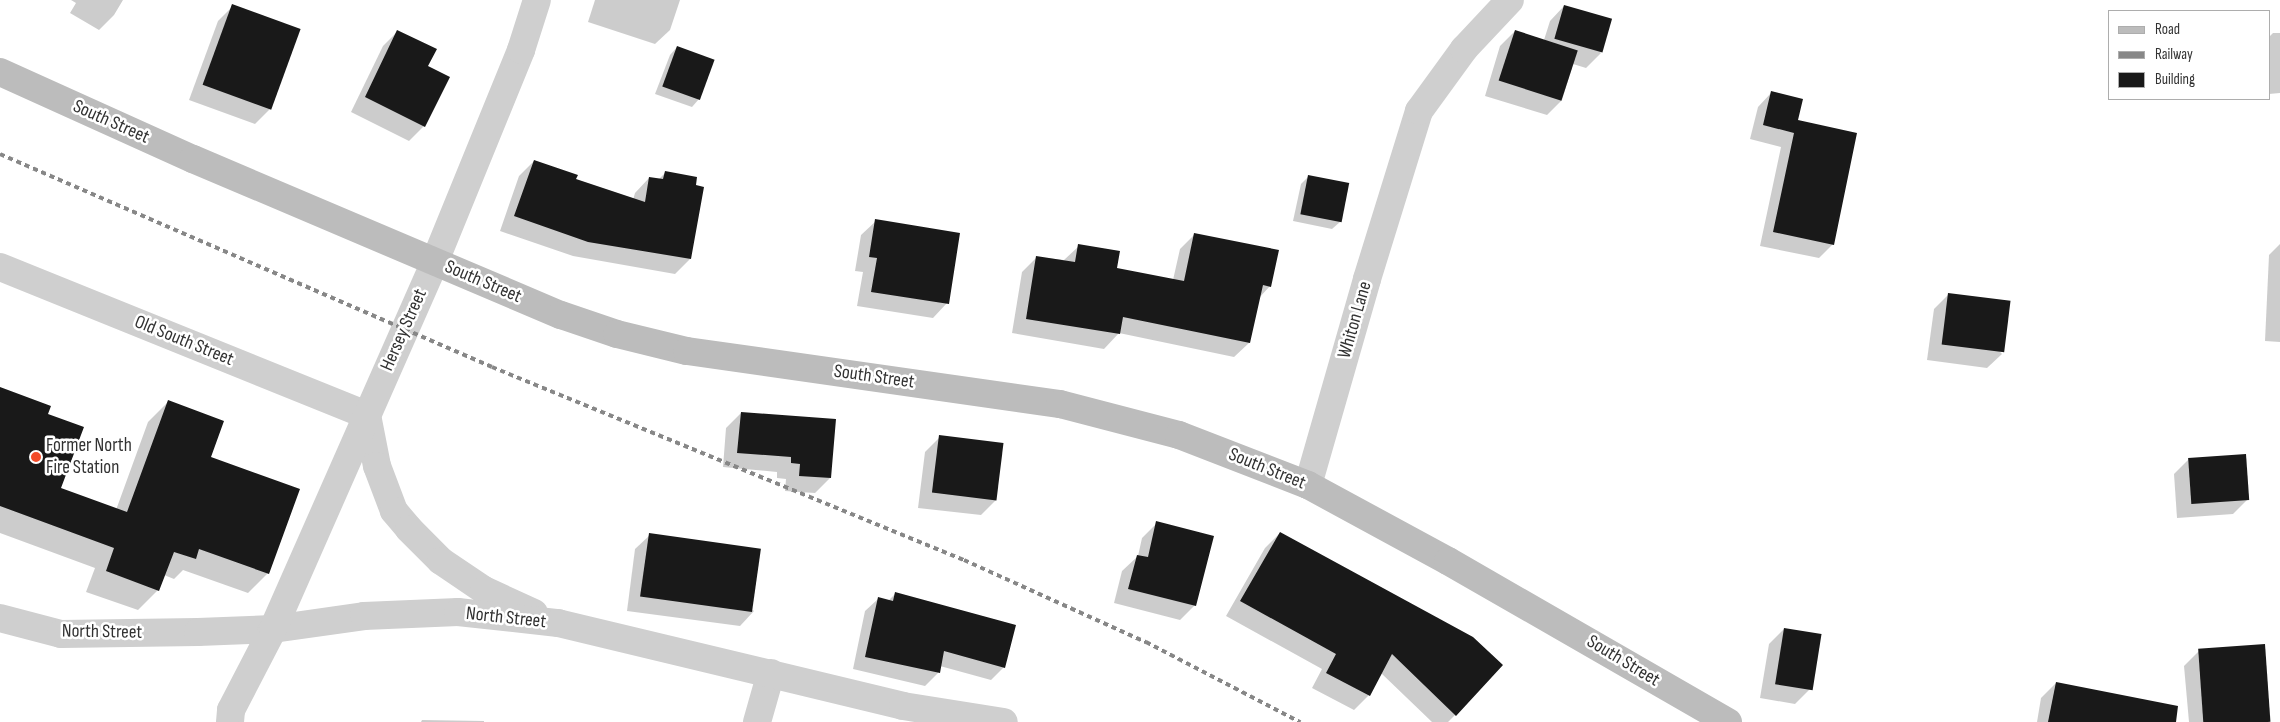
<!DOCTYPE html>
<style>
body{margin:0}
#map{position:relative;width:2280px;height:722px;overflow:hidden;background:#fff;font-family:"Sofia Sans Condensed",sans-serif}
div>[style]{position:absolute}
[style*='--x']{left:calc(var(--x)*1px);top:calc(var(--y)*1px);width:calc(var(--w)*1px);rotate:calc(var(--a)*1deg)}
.shadow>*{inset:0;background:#0003}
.building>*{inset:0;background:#191919;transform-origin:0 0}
.minor>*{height:28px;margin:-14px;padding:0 14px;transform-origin:14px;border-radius:14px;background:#cfcfcf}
.tertiary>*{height:28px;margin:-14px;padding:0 14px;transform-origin:14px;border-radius:14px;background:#cfcfcf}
.secondary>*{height:28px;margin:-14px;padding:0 14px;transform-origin:14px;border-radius:14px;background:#bcbcbc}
.rail>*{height:4px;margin-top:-2px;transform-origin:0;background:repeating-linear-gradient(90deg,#878787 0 5px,transparent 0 9px)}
.dots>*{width:14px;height:14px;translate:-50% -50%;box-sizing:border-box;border:2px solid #fff;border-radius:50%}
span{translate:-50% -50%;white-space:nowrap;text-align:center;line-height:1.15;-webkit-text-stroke:5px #fff;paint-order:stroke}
.street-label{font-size:19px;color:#323232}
.poi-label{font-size:19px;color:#323232}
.left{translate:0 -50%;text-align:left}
.legend{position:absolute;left:2108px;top:10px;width:162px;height:90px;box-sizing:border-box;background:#fff;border:1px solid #adadad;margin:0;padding:6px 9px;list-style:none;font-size:15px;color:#323232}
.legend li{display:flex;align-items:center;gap:10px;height:25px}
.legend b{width:25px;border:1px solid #adadad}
</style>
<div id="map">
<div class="shadow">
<i style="clip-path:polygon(71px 0,123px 0,114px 15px,99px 30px,70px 13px,76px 3px)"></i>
<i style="clip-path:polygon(595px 0,680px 0,670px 30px,655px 44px,588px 22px)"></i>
<i style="clip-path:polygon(233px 6px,270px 109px,255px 124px,189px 100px,218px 21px)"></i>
<i style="clip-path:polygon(1564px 6px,1601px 53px,1586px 68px,1573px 64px,1562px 100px,1547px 115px,1485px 96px,1500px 46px,1515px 31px,1544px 40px,1550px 21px)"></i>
<i style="clip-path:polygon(398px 31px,427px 66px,424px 126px,409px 141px,351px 112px,383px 46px)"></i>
<i style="clip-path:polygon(2273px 33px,2280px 33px,2280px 93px,2269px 94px,2269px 37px)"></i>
<i style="clip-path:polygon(677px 47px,699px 99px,692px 107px,655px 94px,670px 55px)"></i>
<i style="clip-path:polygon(1771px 93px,1796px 121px,1833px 244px,1819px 258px,1760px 246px,1781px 147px,1750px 139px,1758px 107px)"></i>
<i style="clip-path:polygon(534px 161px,575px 180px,633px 200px,635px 193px,649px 178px,659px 179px,665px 173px,690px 259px,675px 274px,573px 256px,500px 231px,519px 176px)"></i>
<i style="clip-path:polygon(1309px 176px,1340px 222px,1332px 229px,1293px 221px,1301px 184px)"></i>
<i style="clip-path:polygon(876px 221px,947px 303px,933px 318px,857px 306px,863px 272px,855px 271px,861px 235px)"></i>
<i style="clip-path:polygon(1195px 234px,1270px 286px,1259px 298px,1249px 343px,1234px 357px,1119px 333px,1104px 349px,1012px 333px,1022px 272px,1037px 257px,1064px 260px,1079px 246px,1115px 269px,1173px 280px,1180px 249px)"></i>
<i style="clip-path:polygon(2280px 244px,2280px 342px,2265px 341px,2269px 255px)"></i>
<i style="clip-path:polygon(1949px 294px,2002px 354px,1987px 368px,1927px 360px,1934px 309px)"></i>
<i style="clip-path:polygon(0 388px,46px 415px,59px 489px,116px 510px,148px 422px,168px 402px,210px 458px,268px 573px,248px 593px,183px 570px,174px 579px,164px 575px,158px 590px,138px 610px,86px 592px,95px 568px,0 533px)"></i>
<i style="clip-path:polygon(741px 413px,830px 478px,815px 493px,785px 491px,786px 479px,777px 478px,777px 472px,723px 467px,726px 428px)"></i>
<i style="clip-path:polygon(940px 437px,996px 500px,981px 515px,918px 508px,925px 452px)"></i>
<i style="clip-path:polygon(2189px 459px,2247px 500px,2233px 514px,2177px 518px,2174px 474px)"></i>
<i style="clip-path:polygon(1157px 523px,1195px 605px,1180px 620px,1114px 603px,1122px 571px,1138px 556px,1142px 538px)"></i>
<i style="clip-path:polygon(1280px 533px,1455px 715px,1448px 722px,1432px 722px,1381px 673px,1369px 695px,1354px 710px,1312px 688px,1322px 669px,1226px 616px,1265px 548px)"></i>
<i style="clip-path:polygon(650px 535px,754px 611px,740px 626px,627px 611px,635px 549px)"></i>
<i style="clip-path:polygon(895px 594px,1004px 667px,991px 680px,940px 666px,938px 673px,925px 686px,853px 669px,865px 611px,878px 599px,888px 601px)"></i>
<i style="clip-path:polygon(1784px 629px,1810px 689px,1795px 704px,1760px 698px,1769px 644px)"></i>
<i style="clip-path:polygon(2199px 651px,2270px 722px,2189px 722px,2184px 666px)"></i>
<i style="clip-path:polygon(2056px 683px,2115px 722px,2037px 722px,2041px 698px)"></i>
<i style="clip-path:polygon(422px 720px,484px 721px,484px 722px,421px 722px)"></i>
</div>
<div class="building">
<i style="left:232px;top:4px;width:73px;height:86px;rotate:20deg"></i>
<i style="left:1564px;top:5px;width:50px;height:35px;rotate:16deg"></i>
<i style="clip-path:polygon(397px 30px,437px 49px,428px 66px,450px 77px,425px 127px,365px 97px)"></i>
<i style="left:1515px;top:30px;width:66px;height:53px;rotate:18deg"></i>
<i style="left:677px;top:46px;width:40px;height:43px;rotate:20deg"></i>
<i style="clip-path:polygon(1771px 91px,1803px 99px,1798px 120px,1857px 133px,1834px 245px,1773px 232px,1794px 133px,1763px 125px)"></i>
<i style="clip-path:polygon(534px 160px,578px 175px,576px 179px,645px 202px,649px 177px,663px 179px,665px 171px,697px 177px,696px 185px,704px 187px,691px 259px,588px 242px,514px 216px)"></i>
<i style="left:1308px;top:175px;width:42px;height:40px;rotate:11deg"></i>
<i style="clip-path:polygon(875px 219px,960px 233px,949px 304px,871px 292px,877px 258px,869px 257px)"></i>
<i style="clip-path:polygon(1194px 233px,1279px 250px,1271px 287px,1263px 285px,1250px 343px,1123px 317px,1120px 334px,1026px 319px,1036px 256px,1075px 262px,1078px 244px,1120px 251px,1117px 268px,1184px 281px)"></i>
<i style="left:1948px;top:293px;width:63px;height:52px;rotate:7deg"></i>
<i style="clip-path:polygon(0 387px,51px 406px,48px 414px,84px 427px,61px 488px,127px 512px,168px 400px,224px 421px,211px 457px,300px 489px,269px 574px,199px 549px,196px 559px,174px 552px,159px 591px,106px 571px,114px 548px,0 506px)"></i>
<i style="clip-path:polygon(741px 412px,836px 419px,831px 478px,799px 476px,800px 464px,791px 463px,791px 457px,737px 453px)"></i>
<i style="left:939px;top:435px;width:65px;height:58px;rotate:7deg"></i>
<i style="left:2246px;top:454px;width:46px;height:58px;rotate:86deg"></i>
<i style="clip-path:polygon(1156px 521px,1214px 536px,1196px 606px,1128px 589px,1137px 555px,1148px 557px)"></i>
<i style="clip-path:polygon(1280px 532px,1473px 637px,1503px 665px,1456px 716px,1392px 654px,1370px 696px,1326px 673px,1336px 654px,1240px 601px)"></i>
<i style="left:649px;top:533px;width:113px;height:64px;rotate:8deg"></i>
<i style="clip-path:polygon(895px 592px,1016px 625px,1005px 668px,944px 651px,940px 673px,865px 657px,878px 597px,893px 601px)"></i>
<i style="left:1784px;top:628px;width:38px;height:57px;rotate:9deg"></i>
<i style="left:2265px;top:644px;width:78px;height:67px;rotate:86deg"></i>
<i style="clip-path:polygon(2056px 682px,2178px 706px,2176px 722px,2048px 722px)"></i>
</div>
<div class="minor">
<i style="--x:0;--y:267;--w:396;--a:22"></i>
<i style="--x:1308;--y:485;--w:214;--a:-74"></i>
<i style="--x:1367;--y:279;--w:176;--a:-72.8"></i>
<i style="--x:1419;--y:111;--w:77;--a:-54"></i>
<i style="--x:1464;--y:49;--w:67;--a:-46.8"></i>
<i style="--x:757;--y:722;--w:51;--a:-74.1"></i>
</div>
<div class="tertiary">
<i style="--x:367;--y:415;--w:52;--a:78.9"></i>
<i style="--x:377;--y:466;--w:48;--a:69.3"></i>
<i style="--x:394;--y:511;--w:23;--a:50"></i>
<i style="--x:409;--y:529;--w:45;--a:45"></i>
<i style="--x:441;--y:561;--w:52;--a:34"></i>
<i style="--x:484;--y:590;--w:55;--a:24.7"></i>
<i style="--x:0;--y:618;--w:63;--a:14.7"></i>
<i style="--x:61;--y:634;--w:137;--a:-0.8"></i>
<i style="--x:198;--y:632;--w:75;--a:-2.3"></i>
<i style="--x:273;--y:629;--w:92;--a:-8.1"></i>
<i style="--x:364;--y:616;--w:94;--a:-2.4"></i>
<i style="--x:458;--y:612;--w:101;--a:6.3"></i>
<i style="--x:558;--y:623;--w:355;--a:13.5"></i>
<i style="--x:903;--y:706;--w:102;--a:9"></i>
<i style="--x:230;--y:722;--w:12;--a:-85"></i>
<i style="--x:231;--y:710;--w:91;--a:-62.6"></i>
<i style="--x:273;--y:629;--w:402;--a:-66.2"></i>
<i style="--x:435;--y:261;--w:228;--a:-67.8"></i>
<i style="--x:521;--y:50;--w:52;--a:-72.3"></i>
</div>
<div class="secondary">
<i style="--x:0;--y:72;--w:212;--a:24.3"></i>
<i style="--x:193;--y:159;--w:400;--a:23"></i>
<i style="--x:561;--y:315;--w:59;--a:18.7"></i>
<i style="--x:617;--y:334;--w:72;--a:13.7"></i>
<i style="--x:687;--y:351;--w:377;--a:8.1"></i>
<i style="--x:1060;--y:404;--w:123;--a:14.6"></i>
<i style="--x:1179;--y:435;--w:138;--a:21.2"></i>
<i style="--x:1308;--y:485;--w:159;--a:28.5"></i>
<i style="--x:1448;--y:561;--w:323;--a:29.9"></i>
</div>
<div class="rail">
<i style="--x:0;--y:154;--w:536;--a:23.41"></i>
<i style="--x:492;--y:367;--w:510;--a:22.24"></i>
<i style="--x:964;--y:560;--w:200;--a:24.3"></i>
<i style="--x:1146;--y:642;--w:174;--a:27.5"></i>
</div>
<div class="dots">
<i style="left:36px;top:457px;background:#f34b29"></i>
</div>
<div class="street-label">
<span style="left:111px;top:122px;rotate:24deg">South Street</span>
<span style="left:483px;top:282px;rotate:23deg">South Street</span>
<span style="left:1355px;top:320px;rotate:-74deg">Whiton Lane</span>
<span style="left:404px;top:330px;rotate:-66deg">Hersey Street</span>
<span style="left:184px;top:341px;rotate:22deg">Old South Street</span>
<span style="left:874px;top:377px;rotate:8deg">South Street</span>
<span style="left:1267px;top:469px;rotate:22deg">South Street</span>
<span style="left:506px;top:618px;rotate:6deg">North Street</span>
<span style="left:102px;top:632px;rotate:1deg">North Street</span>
<span style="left:1623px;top:661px;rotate:31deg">South Street</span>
</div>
<div class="poi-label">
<span class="left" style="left:46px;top:457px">Former North<br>Fire Station</span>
</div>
<ul class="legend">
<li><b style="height:6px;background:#bcbcbc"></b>Road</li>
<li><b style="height:6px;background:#878787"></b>Railway</li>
<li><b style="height:14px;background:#191919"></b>Building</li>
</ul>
</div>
